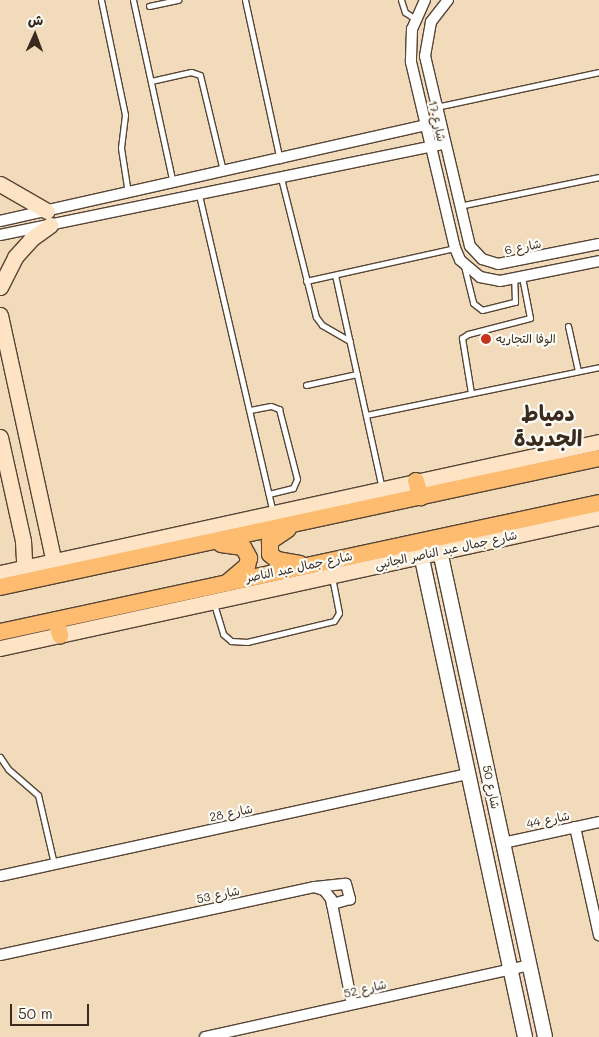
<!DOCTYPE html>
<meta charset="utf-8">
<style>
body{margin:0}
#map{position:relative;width:599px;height:1037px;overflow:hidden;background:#f2dbbb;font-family:Mali,"Playpen Sans Arabic",sans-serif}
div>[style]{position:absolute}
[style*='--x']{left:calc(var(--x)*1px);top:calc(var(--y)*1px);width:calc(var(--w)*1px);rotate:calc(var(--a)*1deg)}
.roads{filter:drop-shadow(1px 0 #564536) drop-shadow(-1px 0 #564536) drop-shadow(0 1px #564536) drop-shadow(0 -1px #564536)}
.service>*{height:5px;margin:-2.5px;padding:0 2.5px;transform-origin:2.5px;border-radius:2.5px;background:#fff}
.minor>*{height:10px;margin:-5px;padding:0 5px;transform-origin:5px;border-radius:5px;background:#fff}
.tertiary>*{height:14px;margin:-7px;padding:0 7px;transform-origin:7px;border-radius:7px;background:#fff}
.secondary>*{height:15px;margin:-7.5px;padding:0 7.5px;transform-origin:7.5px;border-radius:7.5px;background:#fee4c5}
.primary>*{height:16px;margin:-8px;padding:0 8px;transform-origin:8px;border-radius:8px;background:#fdbc6f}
.dots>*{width:14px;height:14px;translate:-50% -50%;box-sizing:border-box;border:2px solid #fdfcf7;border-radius:50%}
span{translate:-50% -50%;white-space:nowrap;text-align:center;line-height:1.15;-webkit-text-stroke:4.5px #fdfcf7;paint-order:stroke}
.street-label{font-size:12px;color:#3b2a1e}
.poi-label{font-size:12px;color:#3b2a1e}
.left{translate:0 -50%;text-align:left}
.town-label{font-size:22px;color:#3b2a1e;font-weight:700}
.north{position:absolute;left:10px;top:10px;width:50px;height:50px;-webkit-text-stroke:4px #fdfcf7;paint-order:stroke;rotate:2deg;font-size:14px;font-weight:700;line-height:20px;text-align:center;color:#3b2a1e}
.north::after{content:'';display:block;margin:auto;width:18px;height:22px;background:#3b2a1e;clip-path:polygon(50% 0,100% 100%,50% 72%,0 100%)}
.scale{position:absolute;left:10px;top:1004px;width:79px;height:22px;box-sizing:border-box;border:2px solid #3b2a1e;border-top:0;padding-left:6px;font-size:15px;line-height:18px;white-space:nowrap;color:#3b2a1e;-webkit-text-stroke:4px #fdfcf7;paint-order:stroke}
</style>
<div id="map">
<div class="roads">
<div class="service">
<i style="--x:101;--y:0;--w:117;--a:78.2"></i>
<i style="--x:125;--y:115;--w:33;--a:97"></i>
<i style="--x:121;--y:148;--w:46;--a:81.2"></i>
<i style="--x:133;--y:0;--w:187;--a:77.7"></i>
<i style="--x:245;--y:0;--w:164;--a:77.7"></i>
<i style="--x:401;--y:0;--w:13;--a:72"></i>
<i style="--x:405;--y:12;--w:12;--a:35"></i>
<i style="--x:149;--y:6;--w:30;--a:-12"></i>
<i style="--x:151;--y:81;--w:41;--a:-12.7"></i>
<i style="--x:191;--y:72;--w:9;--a:18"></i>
<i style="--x:200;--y:75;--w:99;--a:76.5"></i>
<i style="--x:436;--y:107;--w:167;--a:-12.1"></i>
<i style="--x:281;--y:178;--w:143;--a:75.9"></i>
<i style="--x:316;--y:317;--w:10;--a:53"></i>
<i style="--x:322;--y:325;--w:32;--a:30"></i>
<i style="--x:199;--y:195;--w:326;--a:76.9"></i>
<i style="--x:459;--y:206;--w:143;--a:-11.7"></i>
<i style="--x:464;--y:266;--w:38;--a:76"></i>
<i style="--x:473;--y:303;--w:11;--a:38"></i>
<i style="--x:482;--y:310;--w:34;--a:-14"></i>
<i style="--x:515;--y:302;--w:23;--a:-92"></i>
<i style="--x:335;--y:275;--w:218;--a:77.6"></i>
<i style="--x:306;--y:281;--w:153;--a:-12.5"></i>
<i style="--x:568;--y:326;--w:46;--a:77.5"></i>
<i style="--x:306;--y:385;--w:52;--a:-12.2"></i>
<i style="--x:471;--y:393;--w:56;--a:-99.3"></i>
<i style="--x:462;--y:338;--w:7;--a:-34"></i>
<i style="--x:468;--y:334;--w:64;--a:-14.5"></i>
<i style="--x:530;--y:318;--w:42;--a:-101"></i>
<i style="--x:250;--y:410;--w:21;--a:-11"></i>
<i style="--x:271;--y:406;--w:9;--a:21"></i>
<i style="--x:279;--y:409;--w:72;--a:75.6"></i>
<i style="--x:297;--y:479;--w:10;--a:114"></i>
<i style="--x:293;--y:488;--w:25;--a:166"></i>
<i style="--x:366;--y:415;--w:238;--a:-11.6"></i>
<i style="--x:214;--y:604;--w:31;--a:73"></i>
<i style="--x:223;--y:634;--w:11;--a:41"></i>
<i style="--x:231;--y:641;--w:16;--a:4"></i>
<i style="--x:247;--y:642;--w:89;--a:-13.6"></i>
<i style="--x:334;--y:621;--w:9;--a:-58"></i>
<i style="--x:339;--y:613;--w:37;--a:-101"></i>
<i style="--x:0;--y:757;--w:14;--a:56"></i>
<i style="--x:8;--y:769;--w:40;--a:41"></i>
<i style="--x:38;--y:795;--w:71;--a:76.9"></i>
</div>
<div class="minor">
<i style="--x:425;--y:0;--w:32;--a:114"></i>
<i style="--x:412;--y:29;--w:33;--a:92"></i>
<i style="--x:411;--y:62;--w:191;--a:76.7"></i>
<i style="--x:455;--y:248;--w:13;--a:67"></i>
<i style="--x:460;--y:260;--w:26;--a:40"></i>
<i style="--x:480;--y:277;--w:20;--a:11"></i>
<i style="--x:500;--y:281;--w:101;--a:-11.4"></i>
<i style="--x:448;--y:0;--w:28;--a:128"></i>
<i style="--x:431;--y:22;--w:35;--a:100"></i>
<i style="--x:425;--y:56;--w:195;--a:76.7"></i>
<i style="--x:470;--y:246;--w:18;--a:47"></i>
<i style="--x:482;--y:259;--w:17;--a:17"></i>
<i style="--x:498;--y:264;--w:103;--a:-11.2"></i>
<i style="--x:0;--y:221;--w:450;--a:-12.7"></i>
<i style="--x:0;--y:235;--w:453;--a:-11.6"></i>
<i style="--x:575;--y:827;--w:111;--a:77.5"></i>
<i style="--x:503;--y:843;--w:98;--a:-12.3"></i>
<i style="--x:0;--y:876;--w:479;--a:-12.3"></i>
<i style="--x:315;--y:887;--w:31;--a:-6"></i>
<i style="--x:346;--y:884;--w:16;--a:75"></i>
<i style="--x:350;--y:899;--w:19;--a:164"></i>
<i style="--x:0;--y:955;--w:321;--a:-12.2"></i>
<i style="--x:314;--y:887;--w:10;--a:17"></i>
<i style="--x:324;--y:890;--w:11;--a:52"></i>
<i style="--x:331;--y:899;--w:107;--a:78.7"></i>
<i style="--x:205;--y:1037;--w:332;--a:-12.5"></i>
</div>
<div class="tertiary">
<i style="--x:438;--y:542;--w:506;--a:77.8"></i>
<i style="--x:419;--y:545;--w:503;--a:77.84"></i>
</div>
<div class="secondary">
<i style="--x:0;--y:184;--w:54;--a:29.9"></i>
<i style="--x:0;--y:287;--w:34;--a:-63"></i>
<i style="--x:15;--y:257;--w:24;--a:-48"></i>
<i style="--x:31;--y:239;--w:24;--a:-36"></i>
<i style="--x:0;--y:315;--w:262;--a:77.7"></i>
<i style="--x:0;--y:437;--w:107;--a:77.5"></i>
<i style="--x:23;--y:541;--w:37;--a:87"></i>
<i style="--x:0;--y:573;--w:613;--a:-12.34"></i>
<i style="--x:0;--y:648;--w:613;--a:-12.34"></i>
</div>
<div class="primary">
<i style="--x:416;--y:481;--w:17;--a:73"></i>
<i style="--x:288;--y:529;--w:22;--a:146"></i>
<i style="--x:270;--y:541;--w:13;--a:90"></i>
<i style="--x:270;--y:554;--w:9;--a:41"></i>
<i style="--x:277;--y:560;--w:23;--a:10"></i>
<i style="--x:221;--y:544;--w:22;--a:8"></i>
<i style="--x:243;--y:547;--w:13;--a:61"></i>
<i style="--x:249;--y:558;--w:8;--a:104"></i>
<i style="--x:247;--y:566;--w:25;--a:140"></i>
<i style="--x:0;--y:587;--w:613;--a:-12.15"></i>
<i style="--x:56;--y:620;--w:16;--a:75"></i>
<i style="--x:0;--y:632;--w:613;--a:-12.15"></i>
</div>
</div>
<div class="dots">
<i style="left:486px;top:339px;background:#c8321e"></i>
</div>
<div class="street-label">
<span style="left:437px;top:121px;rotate:77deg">شارع 17</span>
<span style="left:523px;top:247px;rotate:-11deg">شارع 6</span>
<span style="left:446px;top:550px;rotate:-12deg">شارع جمال عبد الناصر الجانبى</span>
<span style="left:299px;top:567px;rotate:-12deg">شارع جمال عبد الناصر</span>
<span style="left:491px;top:787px;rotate:78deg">شارع 50</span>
<span style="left:231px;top:813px;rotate:-12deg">شارع 28</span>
<span style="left:548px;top:820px;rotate:-12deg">شارع 44</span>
<span style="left:218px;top:895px;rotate:-12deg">شارع 53</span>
<span style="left:365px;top:989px;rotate:-13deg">شارع 52</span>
</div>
<div class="poi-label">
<span class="left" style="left:496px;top:339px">الوفا التجاريه</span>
</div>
<div class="town-label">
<span style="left:548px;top:425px">دمياط<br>الجديدة</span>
</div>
<div class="north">ش</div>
<div class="scale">50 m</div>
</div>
